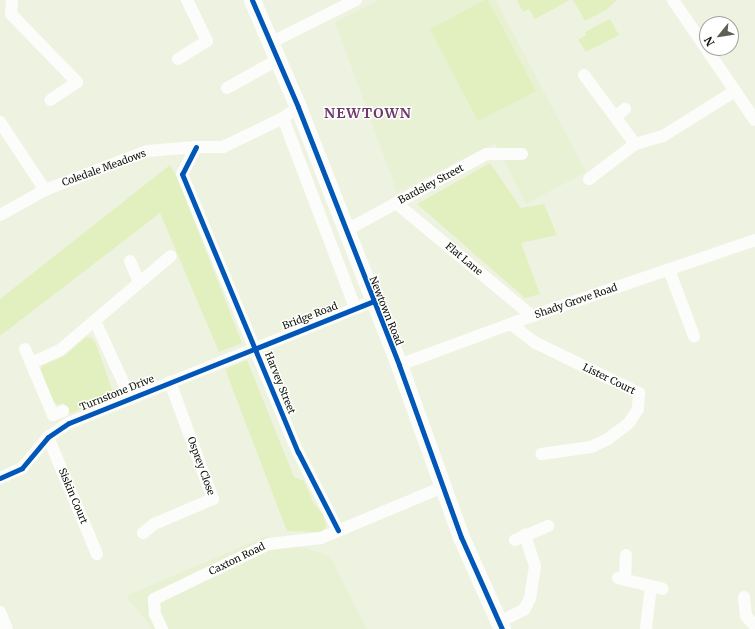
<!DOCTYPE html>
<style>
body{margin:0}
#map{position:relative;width:755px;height:629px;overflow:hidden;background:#eef3e1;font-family:Merriweather,serif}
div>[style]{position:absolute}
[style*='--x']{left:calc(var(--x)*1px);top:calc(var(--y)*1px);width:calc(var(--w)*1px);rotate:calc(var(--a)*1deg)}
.built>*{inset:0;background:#e8f1d3}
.green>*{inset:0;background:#e2efbf}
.street>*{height:12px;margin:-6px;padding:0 6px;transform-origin:6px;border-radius:6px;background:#fcfdfa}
.secondary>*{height:17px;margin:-8.5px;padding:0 8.5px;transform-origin:8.5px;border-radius:8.5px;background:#fcfdfa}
.cycleway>*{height:5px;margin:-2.5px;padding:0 2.5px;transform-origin:2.5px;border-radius:2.5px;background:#0057b8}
span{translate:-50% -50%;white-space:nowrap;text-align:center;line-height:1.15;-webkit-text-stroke:3px #fff;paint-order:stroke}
.street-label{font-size:10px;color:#0f1207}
.district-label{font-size:14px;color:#6e3a6b;font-weight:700;letter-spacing:1px}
.north{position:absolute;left:699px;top:16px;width:40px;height:40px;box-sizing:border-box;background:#fff;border:1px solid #9fa09c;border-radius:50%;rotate:240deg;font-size:11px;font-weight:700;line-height:16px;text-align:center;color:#0f1207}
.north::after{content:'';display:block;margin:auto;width:14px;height:18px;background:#5d6153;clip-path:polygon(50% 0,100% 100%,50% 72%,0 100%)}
</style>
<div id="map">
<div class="built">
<i style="clip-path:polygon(379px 0,496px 0,586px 172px,526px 204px,495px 143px,397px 192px,335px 22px)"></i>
<i style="clip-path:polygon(266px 536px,330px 556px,367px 629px,153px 629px,126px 596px)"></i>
</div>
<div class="green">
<i style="clip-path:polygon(485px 0,488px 0,536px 91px,478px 121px,430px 29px)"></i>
<i style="clip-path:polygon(517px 0,570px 0,535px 19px,529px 9px,523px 12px)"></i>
<i style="clip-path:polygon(573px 0,617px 0,606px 10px,585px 21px)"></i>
<i style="clip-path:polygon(610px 19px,619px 35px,586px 52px,578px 40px,586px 35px,585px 32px)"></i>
<i style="clip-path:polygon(490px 163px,521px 208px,544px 204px,557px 235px,521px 243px,540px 294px,525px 298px,417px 204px)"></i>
<i style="clip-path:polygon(170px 165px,186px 193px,184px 195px,242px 343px,219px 352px,160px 213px,0 336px,0 299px)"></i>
<i style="clip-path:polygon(86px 337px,92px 338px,96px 344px,113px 392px,109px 398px,69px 414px,63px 403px,58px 405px,53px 402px,41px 370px,42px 366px,66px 355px)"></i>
<i style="clip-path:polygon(247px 360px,294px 477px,304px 481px,314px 504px,323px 514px,326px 527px,321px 532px,287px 531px,225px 369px)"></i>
</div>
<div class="street">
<i style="--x:12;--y:0;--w:14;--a:94"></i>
<i style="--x:11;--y:14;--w:95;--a:45.9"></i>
<i style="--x:77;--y:82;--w:32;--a:146"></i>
<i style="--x:673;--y:0;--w:145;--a:55.7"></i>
<i style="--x:272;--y:42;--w:94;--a:-26.6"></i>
<i style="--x:178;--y:59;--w:34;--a:-32"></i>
<i style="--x:207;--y:41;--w:46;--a:-116"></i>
<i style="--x:584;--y:75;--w:86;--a:53.5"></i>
<i style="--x:227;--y:88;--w:60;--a:-29.1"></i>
<i style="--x:615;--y:117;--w:13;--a:-39"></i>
<i style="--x:283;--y:118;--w:203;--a:69.2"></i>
<i style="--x:0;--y:122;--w:82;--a:56.5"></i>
<i style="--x:196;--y:147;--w:30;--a:117"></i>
<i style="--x:182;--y:174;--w:301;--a:67.4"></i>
<i style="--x:298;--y:452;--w:88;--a:62.9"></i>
<i style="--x:589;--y:179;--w:58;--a:-37.3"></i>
<i style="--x:635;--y:144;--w:29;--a:-16"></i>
<i style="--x:663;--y:136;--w:85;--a:-32"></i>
<i style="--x:396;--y:203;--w:177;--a:39.7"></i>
<i style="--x:0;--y:215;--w:51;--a:-29.1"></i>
<i style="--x:45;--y:190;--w:109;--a:-20.9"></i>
<i style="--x:147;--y:151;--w:49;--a:-4.7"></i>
<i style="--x:196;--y:147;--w:27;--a:0"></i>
<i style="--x:223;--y:147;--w:67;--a:-25.8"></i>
<i style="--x:283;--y:118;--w:19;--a:-36"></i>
<i style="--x:345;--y:231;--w:161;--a:-28.6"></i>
<i style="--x:486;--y:154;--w:36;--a:0"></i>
<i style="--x:130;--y:261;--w:23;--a:67"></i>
<i style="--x:669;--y:270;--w:71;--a:69.3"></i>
<i style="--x:95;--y:321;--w:84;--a:65.3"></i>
<i style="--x:511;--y:324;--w:29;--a:38"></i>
<i style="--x:534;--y:342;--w:117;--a:25.9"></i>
<i style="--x:639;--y:393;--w:16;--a:94"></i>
<i style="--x:638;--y:409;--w:17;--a:123"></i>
<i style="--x:629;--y:423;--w:26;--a:143"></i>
<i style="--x:608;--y:439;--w:19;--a:155"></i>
<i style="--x:591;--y:447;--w:50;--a:172"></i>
<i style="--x:25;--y:349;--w:72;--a:67"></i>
<i style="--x:53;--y:415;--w:11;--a:-22"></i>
<i style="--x:31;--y:363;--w:32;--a:-24"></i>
<i style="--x:60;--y:350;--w:145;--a:-40.3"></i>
<i style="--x:399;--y:365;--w:142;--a:-20.2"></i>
<i style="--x:532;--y:316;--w:236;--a:-18.8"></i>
<i style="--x:48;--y:437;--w:127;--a:67.3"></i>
<i style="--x:0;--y:478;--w:24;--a:-24"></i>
<i style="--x:22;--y:468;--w:40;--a:-50"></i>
<i style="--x:48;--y:437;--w:25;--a:-34"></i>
<i style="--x:69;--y:423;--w:326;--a:-21.8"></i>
<i style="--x:143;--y:533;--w:14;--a:-39"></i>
<i style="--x:154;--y:524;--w:64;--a:-23"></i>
<i style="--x:213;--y:499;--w:125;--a:-110.2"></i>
<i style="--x:515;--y:540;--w:36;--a:-23"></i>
<i style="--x:618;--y:578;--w:46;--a:13.7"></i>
<i style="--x:625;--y:580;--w:25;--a:-88"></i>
<i style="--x:744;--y:597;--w:19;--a:84"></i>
<i style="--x:746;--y:616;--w:13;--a:48"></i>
<i style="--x:0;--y:612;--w:18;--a:68"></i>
<i style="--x:499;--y:622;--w:28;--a:-26"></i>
<i style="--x:524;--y:610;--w:13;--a:-63"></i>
<i style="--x:530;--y:598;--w:32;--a:-81"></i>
<i style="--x:535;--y:566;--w:33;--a:-108"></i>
<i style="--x:162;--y:629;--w:17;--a:-115"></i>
<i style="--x:155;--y:614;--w:15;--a:-94"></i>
<i style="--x:154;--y:599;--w:127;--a:-25.6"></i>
<i style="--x:269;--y:544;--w:52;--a:-6.6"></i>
<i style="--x:321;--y:538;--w:132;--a:-22.7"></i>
<i style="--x:646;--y:629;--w:43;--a:-83.4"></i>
</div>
<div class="secondary">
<i style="--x:252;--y:0;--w:116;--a:66.7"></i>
<i style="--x:298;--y:107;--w:277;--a:68.6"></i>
<i style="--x:399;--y:365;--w:183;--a:70.2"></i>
<i style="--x:461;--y:537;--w:101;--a:66"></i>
</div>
<div class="cycleway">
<i style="--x:252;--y:0;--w:116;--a:66.7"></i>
<i style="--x:298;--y:107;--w:277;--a:68.6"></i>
<i style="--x:399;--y:365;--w:183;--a:70.2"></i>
<i style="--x:461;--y:537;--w:101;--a:66"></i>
<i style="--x:196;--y:147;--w:30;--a:117"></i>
<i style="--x:182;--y:174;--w:301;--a:67.4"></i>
<i style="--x:298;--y:452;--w:88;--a:62.9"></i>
<i style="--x:0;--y:478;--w:24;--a:-24"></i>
<i style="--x:22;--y:468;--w:40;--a:-50"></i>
<i style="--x:48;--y:437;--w:25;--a:-34"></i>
<i style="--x:69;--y:423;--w:326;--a:-21.8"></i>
</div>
<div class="street-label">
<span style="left:104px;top:168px;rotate:-20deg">Coledale Meadows</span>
<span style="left:431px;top:184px;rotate:-28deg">Bardsley Street</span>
<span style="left:464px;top:259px;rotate:40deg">Flat Lane</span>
<span style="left:576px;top:301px;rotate:-19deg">Shady Grove Road</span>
<span style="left:386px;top:311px;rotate:68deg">Newtown Road</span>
<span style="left:310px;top:316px;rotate:-21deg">Bridge Road</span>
<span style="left:609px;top:379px;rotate:26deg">Lister Court</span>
<span style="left:280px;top:383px;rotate:68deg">Harvey Street</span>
<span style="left:117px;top:393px;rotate:-22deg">Turnstone Drive</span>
<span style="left:201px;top:466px;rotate:70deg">Osprey Close</span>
<span style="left:73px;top:496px;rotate:67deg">Siskin Court</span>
<span style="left:237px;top:559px;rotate:-26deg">Caxton Road</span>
</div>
<div class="district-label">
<span style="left:368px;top:113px">NEWTOWN</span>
</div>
<div class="north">N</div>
</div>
